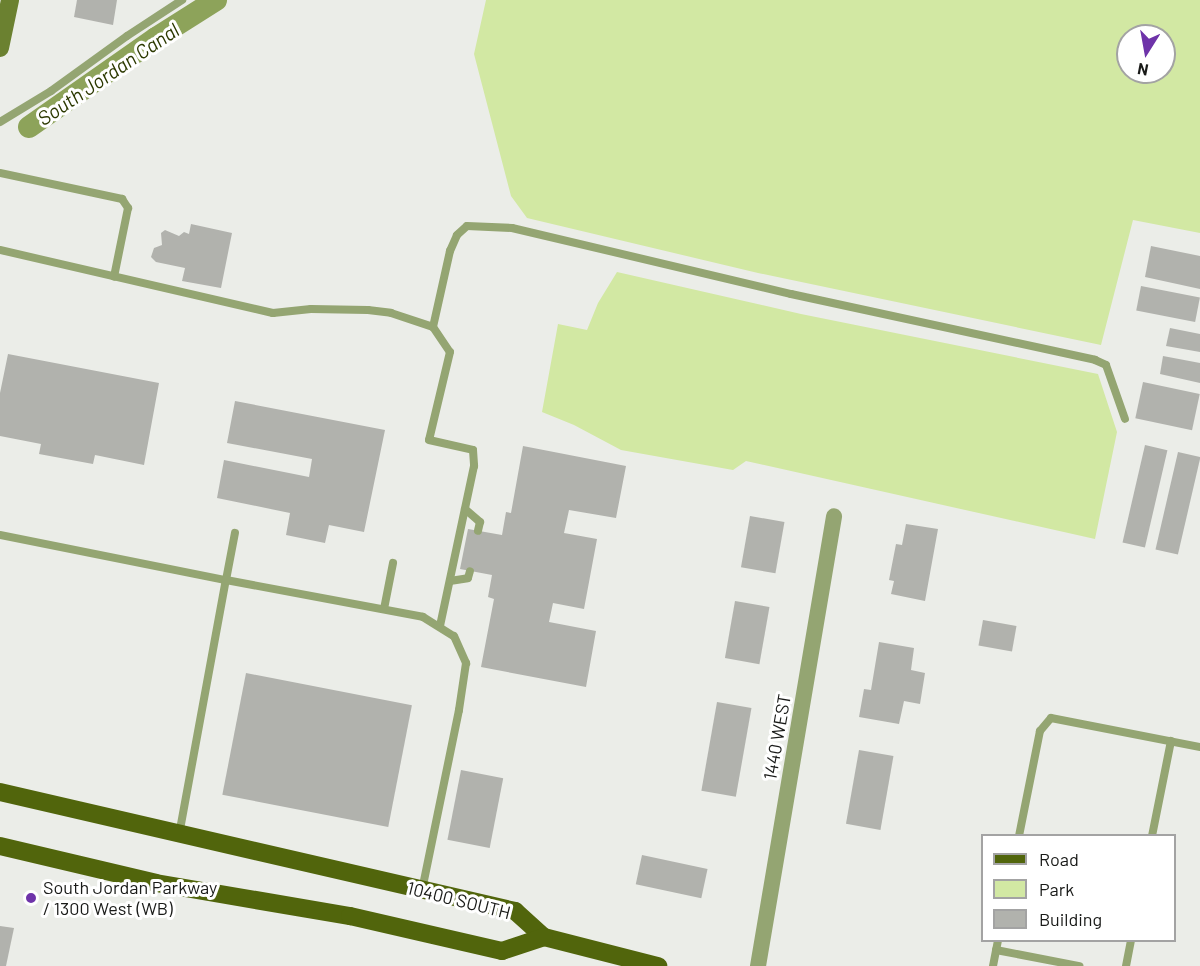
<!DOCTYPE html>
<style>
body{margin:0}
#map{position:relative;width:1200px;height:966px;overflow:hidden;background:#ebede8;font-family:Barlow,sans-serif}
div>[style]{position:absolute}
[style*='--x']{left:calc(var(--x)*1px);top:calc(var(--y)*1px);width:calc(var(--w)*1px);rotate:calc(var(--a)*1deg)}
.green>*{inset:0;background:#d2e8a3}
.canal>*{height:22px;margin:-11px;padding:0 11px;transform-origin:11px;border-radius:11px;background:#8da35a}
.building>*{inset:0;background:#b1b2ad;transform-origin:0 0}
.lane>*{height:8px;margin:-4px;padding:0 4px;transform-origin:4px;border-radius:4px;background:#94a572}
.street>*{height:16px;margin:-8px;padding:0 8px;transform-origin:8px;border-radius:8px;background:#94a572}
.secondary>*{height:18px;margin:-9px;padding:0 9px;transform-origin:9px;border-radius:9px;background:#6b8130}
.primary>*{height:18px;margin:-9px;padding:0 9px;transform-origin:9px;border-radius:9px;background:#51650c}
.dots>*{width:16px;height:16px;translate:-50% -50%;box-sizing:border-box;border:3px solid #fff;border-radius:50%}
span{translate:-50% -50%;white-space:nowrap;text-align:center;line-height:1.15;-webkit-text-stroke:6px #fff;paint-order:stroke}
.street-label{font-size:18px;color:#191a18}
.poi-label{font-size:18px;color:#191a18}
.left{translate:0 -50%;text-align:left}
.water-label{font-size:20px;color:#2c3900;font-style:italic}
.legend{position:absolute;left:981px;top:834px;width:195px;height:108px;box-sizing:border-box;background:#fff;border:2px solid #a3a3a3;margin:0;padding:8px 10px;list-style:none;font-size:18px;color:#191a18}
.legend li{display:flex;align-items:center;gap:12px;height:30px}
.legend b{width:30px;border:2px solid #a3a3a3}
.north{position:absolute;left:1116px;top:24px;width:60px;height:60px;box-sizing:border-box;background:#fff;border:2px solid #a3a3a3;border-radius:50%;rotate:191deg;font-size:16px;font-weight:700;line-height:24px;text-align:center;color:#191a18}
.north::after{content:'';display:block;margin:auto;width:21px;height:27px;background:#6e33a9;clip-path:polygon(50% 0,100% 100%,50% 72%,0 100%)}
</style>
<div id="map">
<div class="green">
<i style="clip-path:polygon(evenodd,486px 0,1200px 0,1200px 233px,1133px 220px,1101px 345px,758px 273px,527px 218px,511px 196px,474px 54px,486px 0,1128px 36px,1164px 36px,1164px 72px,1128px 72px,1128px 36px)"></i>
<i style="clip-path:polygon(617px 272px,801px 314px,1098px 374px,1117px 432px,1095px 539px,746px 461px,733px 470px,621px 450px,574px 425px,542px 412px,558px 324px,587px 330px,598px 303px)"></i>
</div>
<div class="canal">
<i style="--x:29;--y:127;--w:155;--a:-35"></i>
<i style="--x:156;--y:38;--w:71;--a:-32.3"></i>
</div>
<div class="building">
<i style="clip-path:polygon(77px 0,117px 0,113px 25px,74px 17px)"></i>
<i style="clip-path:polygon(191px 224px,232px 233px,221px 288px,182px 281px,185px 268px,156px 262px,151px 257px,154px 248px,162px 245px,161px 233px,165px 230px,179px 236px,184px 232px,189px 234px)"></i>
<i style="clip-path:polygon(1151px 246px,1200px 256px,1200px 289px,1145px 277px)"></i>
<i style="left:1141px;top:286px;width:60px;height:25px;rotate:11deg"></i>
<i style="clip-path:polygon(1170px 328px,1200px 334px,1200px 352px,1166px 346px)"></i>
<i style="clip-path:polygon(8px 354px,159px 383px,144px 465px,95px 455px,93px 464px,39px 454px,41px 444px,0 436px,0 393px)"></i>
<i style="clip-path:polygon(1163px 356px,1200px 363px,1200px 383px,1160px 374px)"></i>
<i style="left:1143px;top:382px;width:58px;height:37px;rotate:12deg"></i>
<i style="clip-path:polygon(235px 401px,385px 430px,364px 532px,329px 525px,325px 543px,286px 535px,290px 513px,217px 498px,224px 460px,309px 477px,312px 459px,227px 443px)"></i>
<i style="left:1145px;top:445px;width:23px;height:100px;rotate:13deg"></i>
<i style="clip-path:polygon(523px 446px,626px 466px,616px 518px,569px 510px,564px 533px,597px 539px,584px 609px,553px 603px,549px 622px,596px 631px,586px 687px,481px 667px,494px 599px,488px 597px,492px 575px,460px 569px,468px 529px,502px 535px,506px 512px,511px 513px)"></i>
<i style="left:1178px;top:452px;width:23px;height:100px;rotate:13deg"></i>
<i style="left:750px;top:516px;width:35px;height:52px;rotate:10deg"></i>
<i style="clip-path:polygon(906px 524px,938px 529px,925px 601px,891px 594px,894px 581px,889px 580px,896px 544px,902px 545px)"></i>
<i style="left:735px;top:601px;width:35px;height:58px;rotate:10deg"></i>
<i style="left:983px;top:620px;width:34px;height:26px;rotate:10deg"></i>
<i style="clip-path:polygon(879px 642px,914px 648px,911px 670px,925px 673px,920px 704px,904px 701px,899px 724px,859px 717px,864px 689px,871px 690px)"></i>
<i style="left:246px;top:673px;width:169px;height:124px;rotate:11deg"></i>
<i style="left:717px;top:702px;width:35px;height:90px;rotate:10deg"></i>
<i style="left:859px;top:750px;width:35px;height:75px;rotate:10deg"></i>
<i style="left:461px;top:770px;width:43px;height:71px;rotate:11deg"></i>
<i style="left:642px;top:855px;width:67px;height:30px;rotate:12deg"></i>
<i style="clip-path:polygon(0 926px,14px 928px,6px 966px,0 966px)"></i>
</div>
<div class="lane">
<i style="--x:0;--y:122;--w:60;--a:-31.3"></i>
<i style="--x:51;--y:91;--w:94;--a:-35.9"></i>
<i style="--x:127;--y:36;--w:66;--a:-33.2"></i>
<i style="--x:0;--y:173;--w:125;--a:12"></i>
<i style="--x:122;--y:199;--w:11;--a:56"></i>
<i style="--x:128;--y:208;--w:70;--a:101.5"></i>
<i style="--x:0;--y:250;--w:280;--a:13"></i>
<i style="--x:273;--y:313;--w:38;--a:-6"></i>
<i style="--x:311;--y:309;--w:57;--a:1"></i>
<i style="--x:368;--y:310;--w:23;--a:7"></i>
<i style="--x:391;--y:313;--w:44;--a:18.4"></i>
<i style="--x:433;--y:327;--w:30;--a:56"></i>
<i style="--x:450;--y:352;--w:90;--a:103.4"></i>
<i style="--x:429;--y:440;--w:45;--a:12.8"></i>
<i style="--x:473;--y:450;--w:16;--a:86"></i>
<i style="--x:474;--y:466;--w:164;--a:102"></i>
<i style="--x:433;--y:327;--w:78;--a:-77.4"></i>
<i style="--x:450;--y:251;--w:17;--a:-66"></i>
<i style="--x:457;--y:235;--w:13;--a:-42"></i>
<i style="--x:467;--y:226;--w:45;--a:2.5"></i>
<i style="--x:512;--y:228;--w:287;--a:13.3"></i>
<i style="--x:791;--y:294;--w:311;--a:12.2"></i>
<i style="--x:1095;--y:360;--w:12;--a:24"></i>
<i style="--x:1106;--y:365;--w:57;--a:70.6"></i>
<i style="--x:465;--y:509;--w:20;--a:41"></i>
<i style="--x:480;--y:522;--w:9;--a:103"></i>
<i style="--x:0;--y:535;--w:230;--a:11.3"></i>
<i style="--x:226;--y:580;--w:48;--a:-79.2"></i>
<i style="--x:450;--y:581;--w:18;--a:-9"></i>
<i style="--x:468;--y:578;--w:7;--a:-74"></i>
<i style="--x:384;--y:609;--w:47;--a:-78.9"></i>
<i style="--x:179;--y:835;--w:259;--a:-79.6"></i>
<i style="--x:226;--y:580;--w:200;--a:10.6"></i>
<i style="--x:423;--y:617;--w:36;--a:32"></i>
<i style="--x:454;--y:636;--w:30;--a:66"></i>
<i style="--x:466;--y:663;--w:48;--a:98.5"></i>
<i style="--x:459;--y:710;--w:185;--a:101.6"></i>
<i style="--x:1019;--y:836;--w:107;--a:-78.7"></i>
<i style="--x:1040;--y:731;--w:17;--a:-50"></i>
<i style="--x:1051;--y:718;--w:152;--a:11"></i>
<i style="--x:1152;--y:836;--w:97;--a:-78.7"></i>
<i style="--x:996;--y:950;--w:85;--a:10.9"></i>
<i style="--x:993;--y:966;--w:26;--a:-79"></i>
<i style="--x:1126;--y:966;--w:26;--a:-79"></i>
</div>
<div class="street">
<i style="--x:758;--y:966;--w:456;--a:-80.4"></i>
</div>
<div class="secondary">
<i style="--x:0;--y:48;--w:49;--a:-78.2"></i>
</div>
<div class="primary">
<i style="--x:0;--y:792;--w:529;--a:13.01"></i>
<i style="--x:515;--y:911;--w:39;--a:42"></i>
<i style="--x:544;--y:937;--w:118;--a:14.3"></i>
<i style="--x:0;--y:846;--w:160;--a:13.3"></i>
<i style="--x:156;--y:883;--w:197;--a:9.7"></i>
<i style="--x:350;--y:916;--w:156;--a:13"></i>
<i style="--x:502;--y:951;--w:44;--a:-18.4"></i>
</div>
<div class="dots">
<i style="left:31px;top:898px;background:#6e33a9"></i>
</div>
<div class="street-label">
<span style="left:777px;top:737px;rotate:-80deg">1440 WEST</span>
<span style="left:459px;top:900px;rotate:14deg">10400 SOUTH</span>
</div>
<div class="poi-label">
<span class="left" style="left:43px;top:898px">South Jordan Parkway<br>/ 1300 West (WB)</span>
</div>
<div class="water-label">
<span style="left:108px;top:74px;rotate:-34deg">South Jordan Canal</span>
</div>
<ul class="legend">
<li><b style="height:8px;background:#51650c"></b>Road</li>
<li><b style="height:16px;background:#d2e8a3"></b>Park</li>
<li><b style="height:16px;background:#b1b2ad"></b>Building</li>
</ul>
<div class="north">N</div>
</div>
